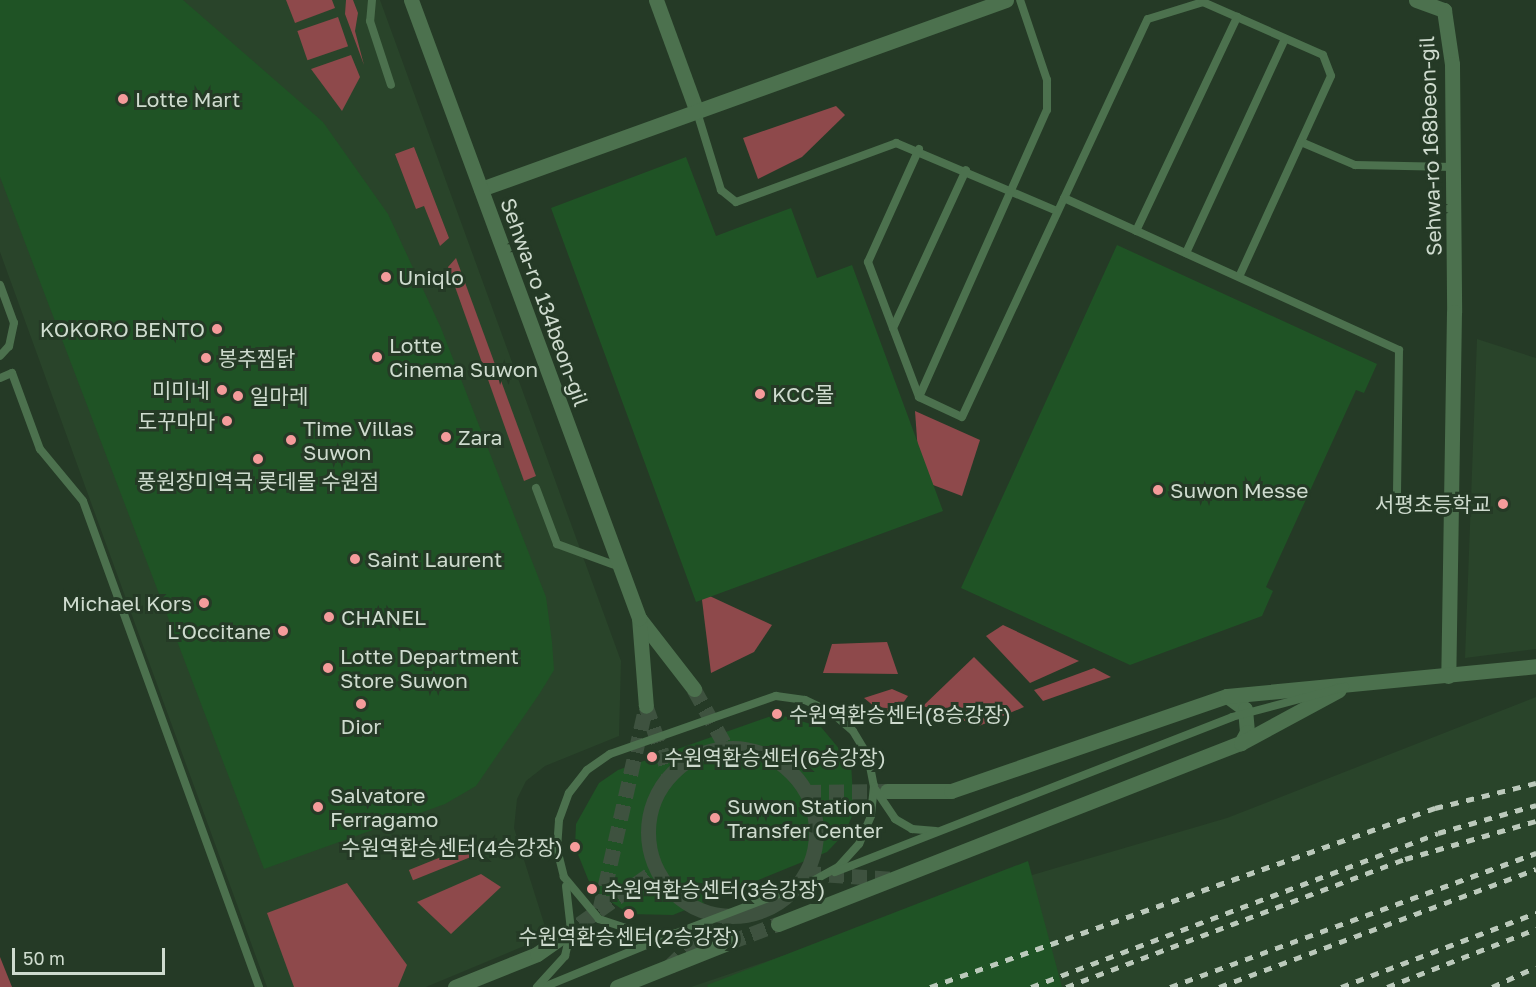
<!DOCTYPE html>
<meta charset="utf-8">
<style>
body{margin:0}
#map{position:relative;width:1536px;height:987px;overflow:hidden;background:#253a26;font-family:"Golos Text","Noto Sans KR",sans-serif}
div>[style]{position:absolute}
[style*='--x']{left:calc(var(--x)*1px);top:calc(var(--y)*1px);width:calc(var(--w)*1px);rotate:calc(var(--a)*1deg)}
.built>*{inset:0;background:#29442a}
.forest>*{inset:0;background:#8e494b;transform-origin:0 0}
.building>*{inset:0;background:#1f5325}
.minor-tunnel>*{height:15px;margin-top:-7.5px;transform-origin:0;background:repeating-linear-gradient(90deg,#3e523f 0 15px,transparent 0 23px)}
.minor-tunnel>.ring{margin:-7.5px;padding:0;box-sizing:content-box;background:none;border:15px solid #3e523f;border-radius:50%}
.service>*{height:8px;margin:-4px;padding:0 4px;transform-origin:4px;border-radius:4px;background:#4c714e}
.minor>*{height:15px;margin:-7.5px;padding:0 7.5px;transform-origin:7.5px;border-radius:7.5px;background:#4c714e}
.tertiary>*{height:15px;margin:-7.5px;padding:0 7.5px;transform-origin:7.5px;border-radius:7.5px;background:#4c714e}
.rail>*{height:4.5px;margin-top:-2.25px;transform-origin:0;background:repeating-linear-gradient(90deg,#bbc9bb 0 8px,transparent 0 16px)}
.service-bridge>*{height:8px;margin:-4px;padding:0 4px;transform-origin:4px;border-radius:4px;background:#4c714e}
.dots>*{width:16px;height:16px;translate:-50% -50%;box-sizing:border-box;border:3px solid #253a26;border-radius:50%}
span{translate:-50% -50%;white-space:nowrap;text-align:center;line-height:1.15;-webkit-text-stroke:6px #253a26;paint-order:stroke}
.poi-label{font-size:21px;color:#cedbce}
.left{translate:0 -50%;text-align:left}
.right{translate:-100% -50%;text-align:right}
.street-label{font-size:21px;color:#cedbce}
.scale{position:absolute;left:12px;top:948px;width:153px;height:27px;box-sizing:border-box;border:3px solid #cedbce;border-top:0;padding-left:8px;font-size:18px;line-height:21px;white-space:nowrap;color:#cedbce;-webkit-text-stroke:4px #253a26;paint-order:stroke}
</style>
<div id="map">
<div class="built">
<i style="clip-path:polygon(0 0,380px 0,621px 661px,619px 736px,545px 766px,526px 781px,517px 799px,514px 828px,548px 936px,426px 987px,267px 987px,0 252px)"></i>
<i style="clip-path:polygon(1477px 339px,1536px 358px,1536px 649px,1465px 658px)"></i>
<i style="clip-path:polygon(1536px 697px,1536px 987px,691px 987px,950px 899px,1227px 818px)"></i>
</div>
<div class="forest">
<i style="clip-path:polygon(286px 0,332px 0,335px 8px,295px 23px)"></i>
<i style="clip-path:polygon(346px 0,353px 0,358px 13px,355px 31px,364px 65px,345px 14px)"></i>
<i style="left:338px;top:17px;width:31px;height:43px;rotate:71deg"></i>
<i style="clip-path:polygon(351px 55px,360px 77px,342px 111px,311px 69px)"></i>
<i style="clip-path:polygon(836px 106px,845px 115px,802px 157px,758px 179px,743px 138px)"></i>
<i style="clip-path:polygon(414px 147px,449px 238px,440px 246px,424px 206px,416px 209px,395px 154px)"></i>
<i style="clip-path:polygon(456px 258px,536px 476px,524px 481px,448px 267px)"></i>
<i style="clip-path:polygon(915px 411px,980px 440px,962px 496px,920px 480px)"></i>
<i style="clip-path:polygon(701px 592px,772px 625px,754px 652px,711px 673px)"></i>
<i style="clip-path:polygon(1003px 625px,1079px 661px,1030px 683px,986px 636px)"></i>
<i style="clip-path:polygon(887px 642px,898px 674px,823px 673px,832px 644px)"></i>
<i style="clip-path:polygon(974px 657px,1024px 707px,979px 726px,923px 706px)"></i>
<i style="clip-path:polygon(1094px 668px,1111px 677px,1043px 701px,1034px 690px)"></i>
<i style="clip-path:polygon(892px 689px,908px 696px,891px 720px,864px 698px)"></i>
<i style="left:471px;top:845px;width:11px;height:67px;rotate:68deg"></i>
<i style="clip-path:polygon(481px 874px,501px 887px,451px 934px,417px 902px)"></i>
<i style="clip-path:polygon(347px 883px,407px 965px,398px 987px,294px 987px,267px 913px)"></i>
<i style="clip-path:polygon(0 957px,12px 987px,0 987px)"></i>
</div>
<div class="building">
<i style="clip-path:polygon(0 0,183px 0,323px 122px,388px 214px,441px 328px,546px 597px,552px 642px,554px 670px,540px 693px,476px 786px,445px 804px,264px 869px,0 177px)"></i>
<i style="clip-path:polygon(686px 157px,716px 236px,791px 208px,817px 278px,852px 265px,943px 511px,696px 602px,551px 208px)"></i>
<i style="clip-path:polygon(1117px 245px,1377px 364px,1364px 393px,1356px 390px,1266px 587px,1273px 591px,1262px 616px,1130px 665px,961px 588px)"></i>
<i style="clip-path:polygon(777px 714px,821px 727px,851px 763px,854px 812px,844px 834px,827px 852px,673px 915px,629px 914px,592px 889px,575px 847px,576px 824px,599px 783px,618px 770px)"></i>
<i style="clip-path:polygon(1028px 861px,1062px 987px,708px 987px,707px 985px)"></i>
</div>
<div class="minor-tunnel">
<i style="--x:694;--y:689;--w:68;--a:60.8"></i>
<i style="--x:646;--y:706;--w:74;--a:71.1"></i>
<i class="ring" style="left:648px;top:748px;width:153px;height:153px"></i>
<i style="--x:806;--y:792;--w:81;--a:-0.7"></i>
<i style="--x:806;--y:873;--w:88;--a:3.9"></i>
<i style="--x:600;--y:909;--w:208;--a:-77.2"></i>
<i style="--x:561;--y:937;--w:118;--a:-35.3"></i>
<i style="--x:730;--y:942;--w:51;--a:-20.6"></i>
<i style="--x:669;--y:967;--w:74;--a:-43.9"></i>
</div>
<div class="service">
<i style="--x:372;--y:0;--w:21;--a:95"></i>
<i style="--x:370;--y:21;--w:67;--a:71.8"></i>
<i style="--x:697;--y:112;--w:82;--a:72.9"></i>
<i style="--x:721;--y:190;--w:19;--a:39"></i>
<i style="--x:736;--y:202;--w:171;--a:-20.2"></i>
<i style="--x:896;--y:143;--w:175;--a:22.9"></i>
<i style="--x:1301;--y:142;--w:59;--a:23.1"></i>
<i style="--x:1355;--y:165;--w:99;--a:1.2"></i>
<i style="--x:919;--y:149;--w:124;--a:114.3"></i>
<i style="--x:868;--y:262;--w:144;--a:69.3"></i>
<i style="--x:919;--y:397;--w:47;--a:24.9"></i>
<i style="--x:962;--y:417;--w:439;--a:-65"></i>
<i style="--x:1148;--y:19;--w:58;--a:-17.2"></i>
<i style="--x:1203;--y:2;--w:131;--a:23.8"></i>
<i style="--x:1323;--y:55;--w:22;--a:69"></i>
<i style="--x:1331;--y:76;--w:221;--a:114.6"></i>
<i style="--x:1064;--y:198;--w:368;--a:24.4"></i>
<i style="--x:1399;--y:350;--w:146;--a:90.8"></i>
<i style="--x:1136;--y:231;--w:237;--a:-64.7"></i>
<i style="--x:1186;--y:253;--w:236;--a:-65.2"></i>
<i style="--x:0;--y:285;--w:40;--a:69.8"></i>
<i style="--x:14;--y:323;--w:24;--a:102"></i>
<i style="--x:9;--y:346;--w:13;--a:132"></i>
<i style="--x:893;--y:328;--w:174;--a:-65.2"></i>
<i style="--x:0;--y:378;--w:13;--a:-23"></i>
<i style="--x:12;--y:373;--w:81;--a:69.8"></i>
<i style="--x:40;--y:449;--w:67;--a:50.4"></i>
<i style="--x:83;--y:501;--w:517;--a:70.09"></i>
<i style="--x:919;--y:397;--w:314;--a:-66"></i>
<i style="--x:1047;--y:110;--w:30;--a:-90"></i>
<i style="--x:1047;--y:80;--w:84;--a:-108.6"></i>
<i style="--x:536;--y:488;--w:60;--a:69.4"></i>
<i style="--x:557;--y:544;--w:67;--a:20.1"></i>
<i style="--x:544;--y:987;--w:137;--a:-22.3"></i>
</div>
<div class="minor">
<i style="--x:656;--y:0;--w:119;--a:69.9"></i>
<i style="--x:1416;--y:0;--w:30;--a:20"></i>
<i style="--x:1444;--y:10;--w:55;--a:81.6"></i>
<i style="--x:1452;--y:64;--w:248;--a:89.5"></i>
<i style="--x:1454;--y:312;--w:364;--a:90.9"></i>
<i style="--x:481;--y:189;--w:558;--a:-19.8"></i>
<i style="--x:639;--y:618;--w:90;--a:52.2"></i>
<i style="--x:639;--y:618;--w:88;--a:85.5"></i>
<i style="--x:1227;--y:696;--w:22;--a:36"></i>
<i style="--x:1245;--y:709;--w:23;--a:85"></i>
<i style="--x:1247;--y:732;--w:13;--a:119"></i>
<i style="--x:887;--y:791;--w:64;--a:0"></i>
<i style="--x:951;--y:791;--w:292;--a:-19"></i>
<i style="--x:1227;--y:696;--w:310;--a:-5.5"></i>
<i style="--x:778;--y:924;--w:497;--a:-21.4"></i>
<i style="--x:1241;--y:743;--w:111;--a:-28.4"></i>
<i style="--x:455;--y:987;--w:88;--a:-21.9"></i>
<i style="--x:537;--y:954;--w:29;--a:-35"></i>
<i style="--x:617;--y:987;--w:122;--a:-21.7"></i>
</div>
<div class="tertiary">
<i style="--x:411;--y:0;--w:659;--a:69.75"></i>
</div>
<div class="rail">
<i style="--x:930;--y:987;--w:536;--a:-19.52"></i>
<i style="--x:1435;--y:808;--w:104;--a:-13.9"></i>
<i style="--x:1031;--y:987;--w:435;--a:-20.7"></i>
<i style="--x:1438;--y:833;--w:102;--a:-15.9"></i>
<i style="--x:1066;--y:987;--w:362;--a:-20.7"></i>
<i style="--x:1405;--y:859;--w:136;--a:-16.2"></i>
<i style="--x:1170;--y:987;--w:390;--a:-20.1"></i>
<i style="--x:1219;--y:987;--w:338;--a:-20.4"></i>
<i style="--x:1341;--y:987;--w:209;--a:-20.8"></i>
<i style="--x:1387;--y:987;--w:160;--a:-21.3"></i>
<i style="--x:1492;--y:987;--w:48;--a:-24.4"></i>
</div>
<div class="service-bridge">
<i style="--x:776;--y:696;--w:29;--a:8"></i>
<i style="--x:805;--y:700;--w:29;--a:25"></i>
<i style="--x:831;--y:712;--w:29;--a:41"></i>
<i style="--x:853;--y:731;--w:29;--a:59"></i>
<i style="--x:868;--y:756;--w:31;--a:79"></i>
<i style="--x:874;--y:786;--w:30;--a:96"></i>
<i style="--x:871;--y:816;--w:30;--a:113"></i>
<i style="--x:859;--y:844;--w:31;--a:132"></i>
<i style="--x:838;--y:867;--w:29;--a:151"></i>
<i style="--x:813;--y:881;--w:146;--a:159.1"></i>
<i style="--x:677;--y:933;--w:27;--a:174"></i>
<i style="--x:650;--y:936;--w:54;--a:-161.6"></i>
<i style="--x:599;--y:919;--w:55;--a:-129.8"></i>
<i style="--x:564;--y:877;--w:29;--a:-104"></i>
<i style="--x:557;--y:849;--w:29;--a:-86"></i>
<i style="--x:559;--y:820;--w:29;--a:-70"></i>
<i style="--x:569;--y:793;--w:29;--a:-52"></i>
<i style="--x:587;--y:770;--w:28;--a:-35"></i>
<i style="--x:610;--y:754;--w:176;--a:-19.3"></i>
<i style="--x:875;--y:789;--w:36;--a:56"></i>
<i style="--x:895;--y:819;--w:20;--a:30"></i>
<i style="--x:912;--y:829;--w:24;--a:5"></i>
<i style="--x:835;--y:872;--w:426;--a:-21.3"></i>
<i style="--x:1232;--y:717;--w:117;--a:-14.9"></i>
<i style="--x:537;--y:987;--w:42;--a:-47.9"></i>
<i style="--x:565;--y:956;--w:27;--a:-77"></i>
<i style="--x:571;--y:930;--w:44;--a:-96.5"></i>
</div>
<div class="dots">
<i style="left:123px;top:99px;background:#f59b9b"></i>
<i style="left:386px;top:277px;background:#f59b9b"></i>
<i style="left:217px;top:329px;background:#f59b9b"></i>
<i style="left:377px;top:357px;background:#f59b9b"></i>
<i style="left:206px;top:358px;background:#f59b9b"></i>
<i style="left:222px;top:390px;background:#f59b9b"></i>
<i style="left:760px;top:394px;background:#f59b9b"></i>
<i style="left:238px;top:396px;background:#f59b9b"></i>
<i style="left:227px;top:421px;background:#f59b9b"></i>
<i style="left:446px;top:437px;background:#f59b9b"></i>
<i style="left:291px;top:440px;background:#f59b9b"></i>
<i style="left:258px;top:459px;background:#f59b9b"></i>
<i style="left:1158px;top:490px;background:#f59b9b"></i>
<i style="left:1503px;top:504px;background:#f59b9b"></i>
<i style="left:355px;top:559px;background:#f59b9b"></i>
<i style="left:204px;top:603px;background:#f59b9b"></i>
<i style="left:329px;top:617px;background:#f59b9b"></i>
<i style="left:283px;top:631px;background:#f59b9b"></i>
<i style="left:328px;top:668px;background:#f59b9b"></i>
<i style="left:361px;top:704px;background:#f59b9b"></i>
<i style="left:777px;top:714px;background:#f59b9b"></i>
<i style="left:652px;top:757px;background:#f59b9b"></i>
<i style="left:318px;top:807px;background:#f59b9b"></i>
<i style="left:715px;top:818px;background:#f59b9b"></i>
<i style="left:575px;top:847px;background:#f59b9b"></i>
<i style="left:592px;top:889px;background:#f59b9b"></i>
<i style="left:629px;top:914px;background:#f59b9b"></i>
</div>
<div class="poi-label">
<span class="left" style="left:135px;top:99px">Lotte Mart</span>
<span class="left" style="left:398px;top:277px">Uniqlo</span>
<span class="right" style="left:205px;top:329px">KOKORO BENTO</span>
<span class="left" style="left:389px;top:357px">Lotte<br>Cinema Suwon</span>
<span class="left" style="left:218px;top:358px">봉추찜닭</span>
<span class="right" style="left:210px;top:390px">미미네</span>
<span class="left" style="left:772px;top:394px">KCC몰</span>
<span class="left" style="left:250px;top:396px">일마레</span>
<span class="right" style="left:215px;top:421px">도꾸마마</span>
<span class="left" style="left:303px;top:440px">Time Villas<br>Suwon</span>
<span class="left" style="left:458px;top:437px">Zara</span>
<span style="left:258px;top:481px">풍원장미역국 롯데몰 수원점</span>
<span class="left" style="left:1170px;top:490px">Suwon Messe</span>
<span class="right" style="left:1491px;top:504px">서평초등학교</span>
<span class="left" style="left:367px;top:559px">Saint Laurent</span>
<span class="right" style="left:192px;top:603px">Michael Kors</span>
<span class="left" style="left:341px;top:617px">CHANEL</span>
<span class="right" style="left:271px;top:631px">L'Occitane</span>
<span class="left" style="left:340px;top:668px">Lotte Department<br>Store Suwon</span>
<span class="left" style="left:789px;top:714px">수원역환승센터(8승강장)</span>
<span style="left:361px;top:726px">Dior</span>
<span class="left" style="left:664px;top:757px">수원역환승센터(6승강장)</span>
<span class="left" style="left:330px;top:807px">Salvatore<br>Ferragamo</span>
<span class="left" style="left:727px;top:818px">Suwon Station<br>Transfer Center</span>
<span class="right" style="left:563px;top:847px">수원역환승센터(4승강장)</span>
<span class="left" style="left:604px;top:889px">수원역환승센터(3승강장)</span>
<span style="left:629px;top:936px">수원역환승센터(2승강장)</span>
</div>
<div class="street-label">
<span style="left:1430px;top:146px;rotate:-92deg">Sehwa-ro 168beon-gil</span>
<span style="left:545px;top:302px;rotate:70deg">Sehwa-ro 134beon-gil</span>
</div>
<div class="scale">50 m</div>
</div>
